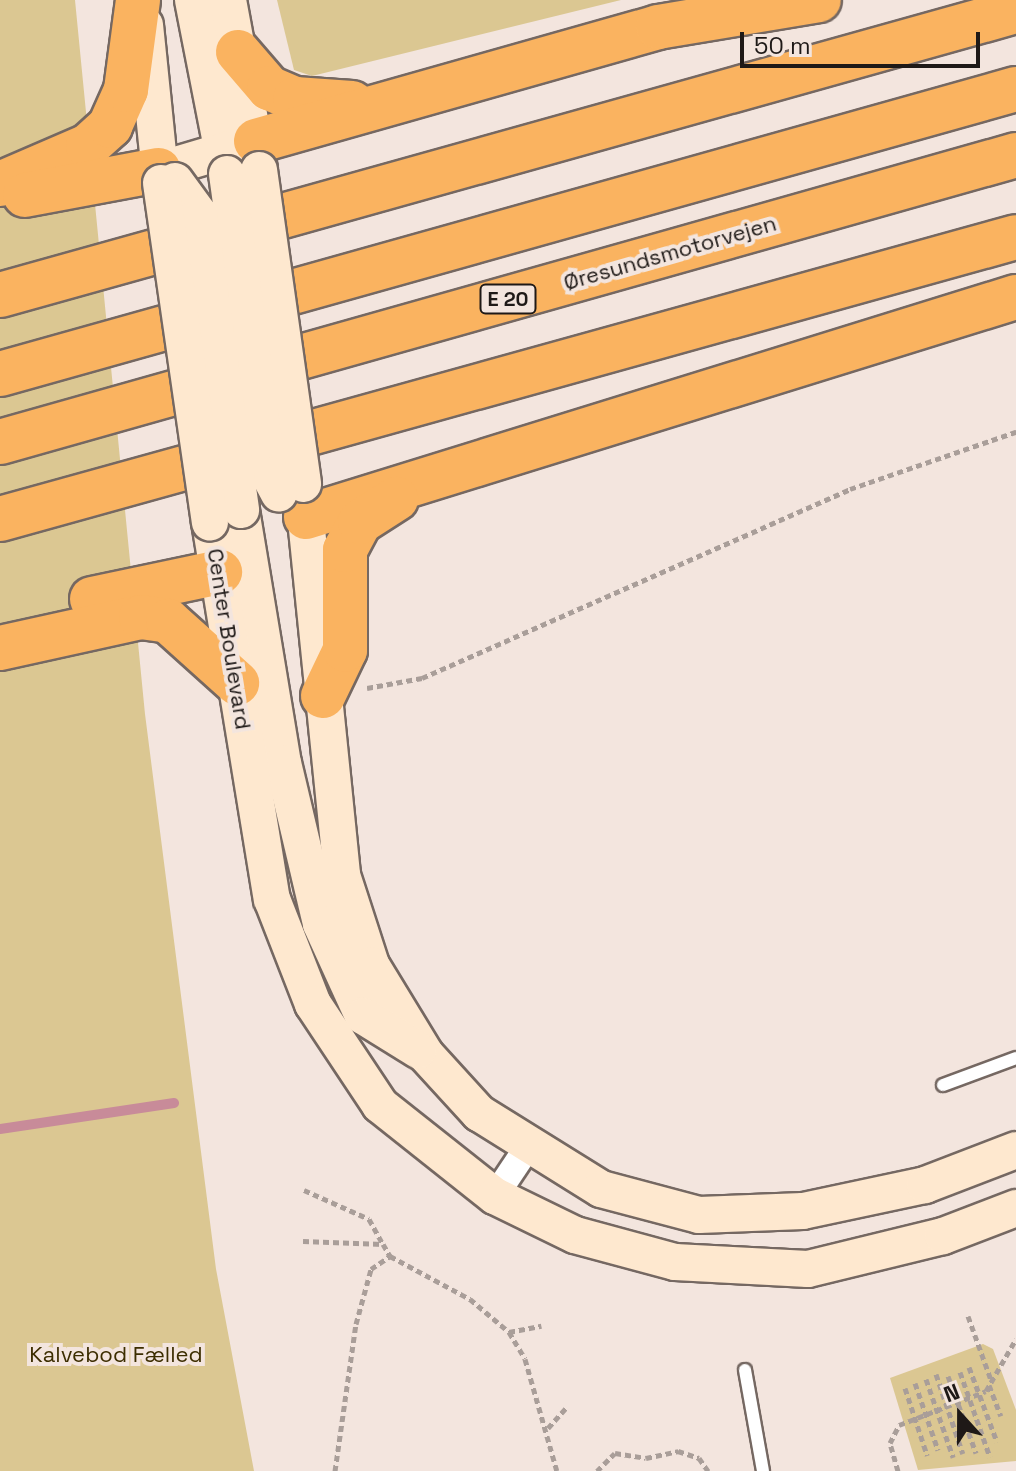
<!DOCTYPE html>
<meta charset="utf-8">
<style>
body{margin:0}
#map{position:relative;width:1016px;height:1471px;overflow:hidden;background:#f3e5de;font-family:"Space Grotesk",sans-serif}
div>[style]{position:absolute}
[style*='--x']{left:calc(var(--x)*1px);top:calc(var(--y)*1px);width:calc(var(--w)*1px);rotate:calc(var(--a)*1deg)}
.green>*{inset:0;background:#dbc792}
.stream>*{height:10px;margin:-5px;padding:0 5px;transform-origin:5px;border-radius:5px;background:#c88b99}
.path>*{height:5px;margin-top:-2.5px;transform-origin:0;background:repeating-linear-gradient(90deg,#a99e99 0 6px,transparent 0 10px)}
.roads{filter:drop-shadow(2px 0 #756862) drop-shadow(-2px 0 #756862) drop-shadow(0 2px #756862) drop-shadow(0 -2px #756862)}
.lane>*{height:12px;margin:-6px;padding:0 6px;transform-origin:6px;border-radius:6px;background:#fff}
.street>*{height:26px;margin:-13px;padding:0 13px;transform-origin:13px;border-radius:13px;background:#fff}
.secondary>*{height:36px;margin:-18px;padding:0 18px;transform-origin:18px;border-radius:18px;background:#fee8cf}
.highway>*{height:44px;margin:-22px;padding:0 22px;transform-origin:22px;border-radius:22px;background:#fab360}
.bridges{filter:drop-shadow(2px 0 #756862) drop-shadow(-2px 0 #756862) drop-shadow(0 2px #756862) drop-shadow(0 -2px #756862)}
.secondary-bridge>*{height:36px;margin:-18px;padding:0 18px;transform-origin:18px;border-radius:18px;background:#fee8cf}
span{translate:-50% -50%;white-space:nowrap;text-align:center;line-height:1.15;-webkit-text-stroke:8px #f3e5de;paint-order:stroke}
.shield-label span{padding:2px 6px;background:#f3e5de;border:2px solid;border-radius:6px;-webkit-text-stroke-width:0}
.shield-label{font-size:20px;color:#1e1917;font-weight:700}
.street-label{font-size:22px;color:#1e1917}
.park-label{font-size:22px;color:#3c2d00}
.north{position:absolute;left:920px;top:1375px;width:80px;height:80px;-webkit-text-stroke:6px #f3e5de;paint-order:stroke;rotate:339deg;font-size:22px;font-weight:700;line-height:32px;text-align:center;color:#1e1917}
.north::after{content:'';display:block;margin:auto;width:28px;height:36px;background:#1e1917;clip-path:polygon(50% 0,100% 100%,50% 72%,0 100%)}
.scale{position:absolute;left:740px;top:32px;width:240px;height:36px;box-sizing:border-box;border:4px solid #1e1917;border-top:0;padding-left:10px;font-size:24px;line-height:28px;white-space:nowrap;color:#1e1917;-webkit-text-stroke:6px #f3e5de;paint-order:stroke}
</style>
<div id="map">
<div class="green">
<i style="clip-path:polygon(0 0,75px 0,145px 714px,216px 1269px,254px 1471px,0 1471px)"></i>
<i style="clip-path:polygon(277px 0,621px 0,312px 76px,294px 70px)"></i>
<i style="clip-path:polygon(983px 1344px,993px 1349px,1016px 1410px,1016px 1461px,918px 1470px,890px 1378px)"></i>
</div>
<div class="stream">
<i style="--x:0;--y:1129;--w:176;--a:-8.5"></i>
</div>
<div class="path">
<i style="--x:367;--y:688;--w:56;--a:-10.3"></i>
<i style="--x:422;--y:678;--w:468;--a:-23.8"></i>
<i style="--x:850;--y:489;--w:176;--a:-19"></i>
<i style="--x:304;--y:1190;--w:71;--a:24"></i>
<i style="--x:369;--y:1219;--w:29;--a:61"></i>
<i style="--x:303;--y:1241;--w:80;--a:2.1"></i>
<i style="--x:383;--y:1244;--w:14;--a:60"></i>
<i style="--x:968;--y:1316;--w:68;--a:70.2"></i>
<i style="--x:509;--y:1332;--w:33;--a:-11"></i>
<i style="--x:969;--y:1367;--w:80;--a:69.5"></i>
<i style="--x:960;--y:1372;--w:90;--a:70.6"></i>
<i style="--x:936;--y:1374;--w:84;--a:71.4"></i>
<i style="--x:948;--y:1376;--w:82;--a:70"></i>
<i style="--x:926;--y:1379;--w:83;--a:70.9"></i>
<i style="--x:915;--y:1383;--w:71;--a:71.1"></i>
<i style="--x:989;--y:1385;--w:33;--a:69"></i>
<i style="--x:905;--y:1388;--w:71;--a:71.8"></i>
<i style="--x:548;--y:1428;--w:28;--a:-48"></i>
<i style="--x:335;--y:1471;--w:148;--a:-81.9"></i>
<i style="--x:356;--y:1324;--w:57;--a:-74.7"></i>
<i style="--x:371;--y:1269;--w:23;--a:-34"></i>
<i style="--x:390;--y:1256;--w:91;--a:28.3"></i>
<i style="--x:470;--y:1299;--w:51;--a:40.2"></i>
<i style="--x:509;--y:1332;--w:31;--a:59"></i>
<i style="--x:525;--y:1359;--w:116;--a:74.1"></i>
<i style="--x:597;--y:1471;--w:25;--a:-45"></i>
<i style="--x:615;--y:1453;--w:31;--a:9"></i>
<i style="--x:646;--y:1458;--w:33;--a:-12"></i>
<i style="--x:678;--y:1451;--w:22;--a:18"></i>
<i style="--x:699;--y:1458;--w:16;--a:55"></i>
<i style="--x:898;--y:1471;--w:29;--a:-106"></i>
<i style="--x:890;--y:1443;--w:20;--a:-63"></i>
<i style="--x:899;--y:1425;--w:93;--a:-21.3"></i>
<i style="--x:986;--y:1391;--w:60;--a:-60"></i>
</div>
<div class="roads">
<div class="lane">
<i style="--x:943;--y:1085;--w:78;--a:-20.3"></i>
<i style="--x:745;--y:1370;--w:103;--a:79.9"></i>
</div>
<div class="street">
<i style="--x:495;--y:1196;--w:58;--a:-56.3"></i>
</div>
<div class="secondary">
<i style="--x:193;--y:0;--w:177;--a:78.9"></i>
<i style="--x:228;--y:0;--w:172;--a:79.6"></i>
<i style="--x:145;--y:25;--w:159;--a:84.2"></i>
<i style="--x:159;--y:170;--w:92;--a:-16.5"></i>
<i style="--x:303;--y:490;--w:387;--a:84.2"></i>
<i style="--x:342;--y:875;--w:95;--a:72.1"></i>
<i style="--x:371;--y:965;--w:105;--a:58.6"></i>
<i style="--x:426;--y:1055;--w:79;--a:47.6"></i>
<i style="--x:479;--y:1113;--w:144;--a:31.9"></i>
<i style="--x:601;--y:1189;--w:101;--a:14.9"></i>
<i style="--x:699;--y:1215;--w:104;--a:-2.2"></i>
<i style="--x:803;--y:1211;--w:125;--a:-12"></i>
<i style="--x:925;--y:1185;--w:97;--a:-21"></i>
<i style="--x:241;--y:510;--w:256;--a:80.6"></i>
<i style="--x:283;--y:763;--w:165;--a:76.7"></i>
<i style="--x:321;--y:924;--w:101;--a:65.5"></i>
<i style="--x:363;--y:1016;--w:65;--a:31.7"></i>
<i style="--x:210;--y:522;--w:382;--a:80.7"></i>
<i style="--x:272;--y:899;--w:113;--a:68.7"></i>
<i style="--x:313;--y:1004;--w:121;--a:56.4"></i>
<i style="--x:380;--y:1105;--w:147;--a:38.4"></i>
<i style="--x:495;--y:1196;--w:89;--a:26"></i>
<i style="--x:575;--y:1235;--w:104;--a:15.1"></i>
<i style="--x:675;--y:1262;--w:133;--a:3"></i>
<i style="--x:808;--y:1269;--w:139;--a:-13.7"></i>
<i style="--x:943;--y:1236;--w:78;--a:-21"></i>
</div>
<div class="highway">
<i style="--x:238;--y:52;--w:48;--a:49.3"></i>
<i style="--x:269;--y:88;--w:28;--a:23"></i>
<i style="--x:295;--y:99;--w:57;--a:4"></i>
<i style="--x:256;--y:141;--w:418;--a:-15.8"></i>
<i style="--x:658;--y:27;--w:163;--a:-9.5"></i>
<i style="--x:0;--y:184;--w:96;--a:-23.4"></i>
<i style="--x:88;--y:146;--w:30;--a:-42"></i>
<i style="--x:110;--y:126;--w:39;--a:-66"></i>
<i style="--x:126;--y:90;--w:91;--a:-82.4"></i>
<i style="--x:25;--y:195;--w:136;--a:-10.6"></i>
<i style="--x:0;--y:295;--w:1055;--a:-15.62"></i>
<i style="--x:0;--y:374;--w:1055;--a:-15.67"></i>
<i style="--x:0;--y:442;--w:1056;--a:-15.77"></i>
<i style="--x:306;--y:517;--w:743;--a:-17.22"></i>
<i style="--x:0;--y:519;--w:1054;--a:-15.51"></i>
<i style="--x:92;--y:599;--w:131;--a:-11.9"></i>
<i style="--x:0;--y:648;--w:144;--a:-12.4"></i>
<i style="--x:141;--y:617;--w:27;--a:8"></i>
<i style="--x:168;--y:621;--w:93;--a:41.9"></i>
<i style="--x:323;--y:696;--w:51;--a:-64.4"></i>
<i style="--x:345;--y:650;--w:100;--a:-90"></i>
<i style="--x:345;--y:550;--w:32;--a:-62"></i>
<i style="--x:360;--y:522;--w:43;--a:-32.6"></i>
</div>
</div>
<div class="bridges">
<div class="secondary-bridge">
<i style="--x:259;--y:170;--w:317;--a:82"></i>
<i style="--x:227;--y:174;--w:304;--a:82.1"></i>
<i style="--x:269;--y:475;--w:21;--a:62"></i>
<i style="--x:175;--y:181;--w:41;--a:54"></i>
<i style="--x:199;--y:214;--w:299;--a:81.9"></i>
<i style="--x:161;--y:183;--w:343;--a:81.8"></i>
</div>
</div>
<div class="shield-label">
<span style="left:508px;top:299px">E 20</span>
</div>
<div class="street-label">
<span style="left:670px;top:253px;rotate:-16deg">Øresundsmotorvejen</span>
<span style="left:229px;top:639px;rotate:81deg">Center Boulevard</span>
</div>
<div class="park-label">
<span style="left:116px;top:1355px">Kalvebod Fælled</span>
</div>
<div class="north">N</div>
<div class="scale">50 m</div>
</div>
